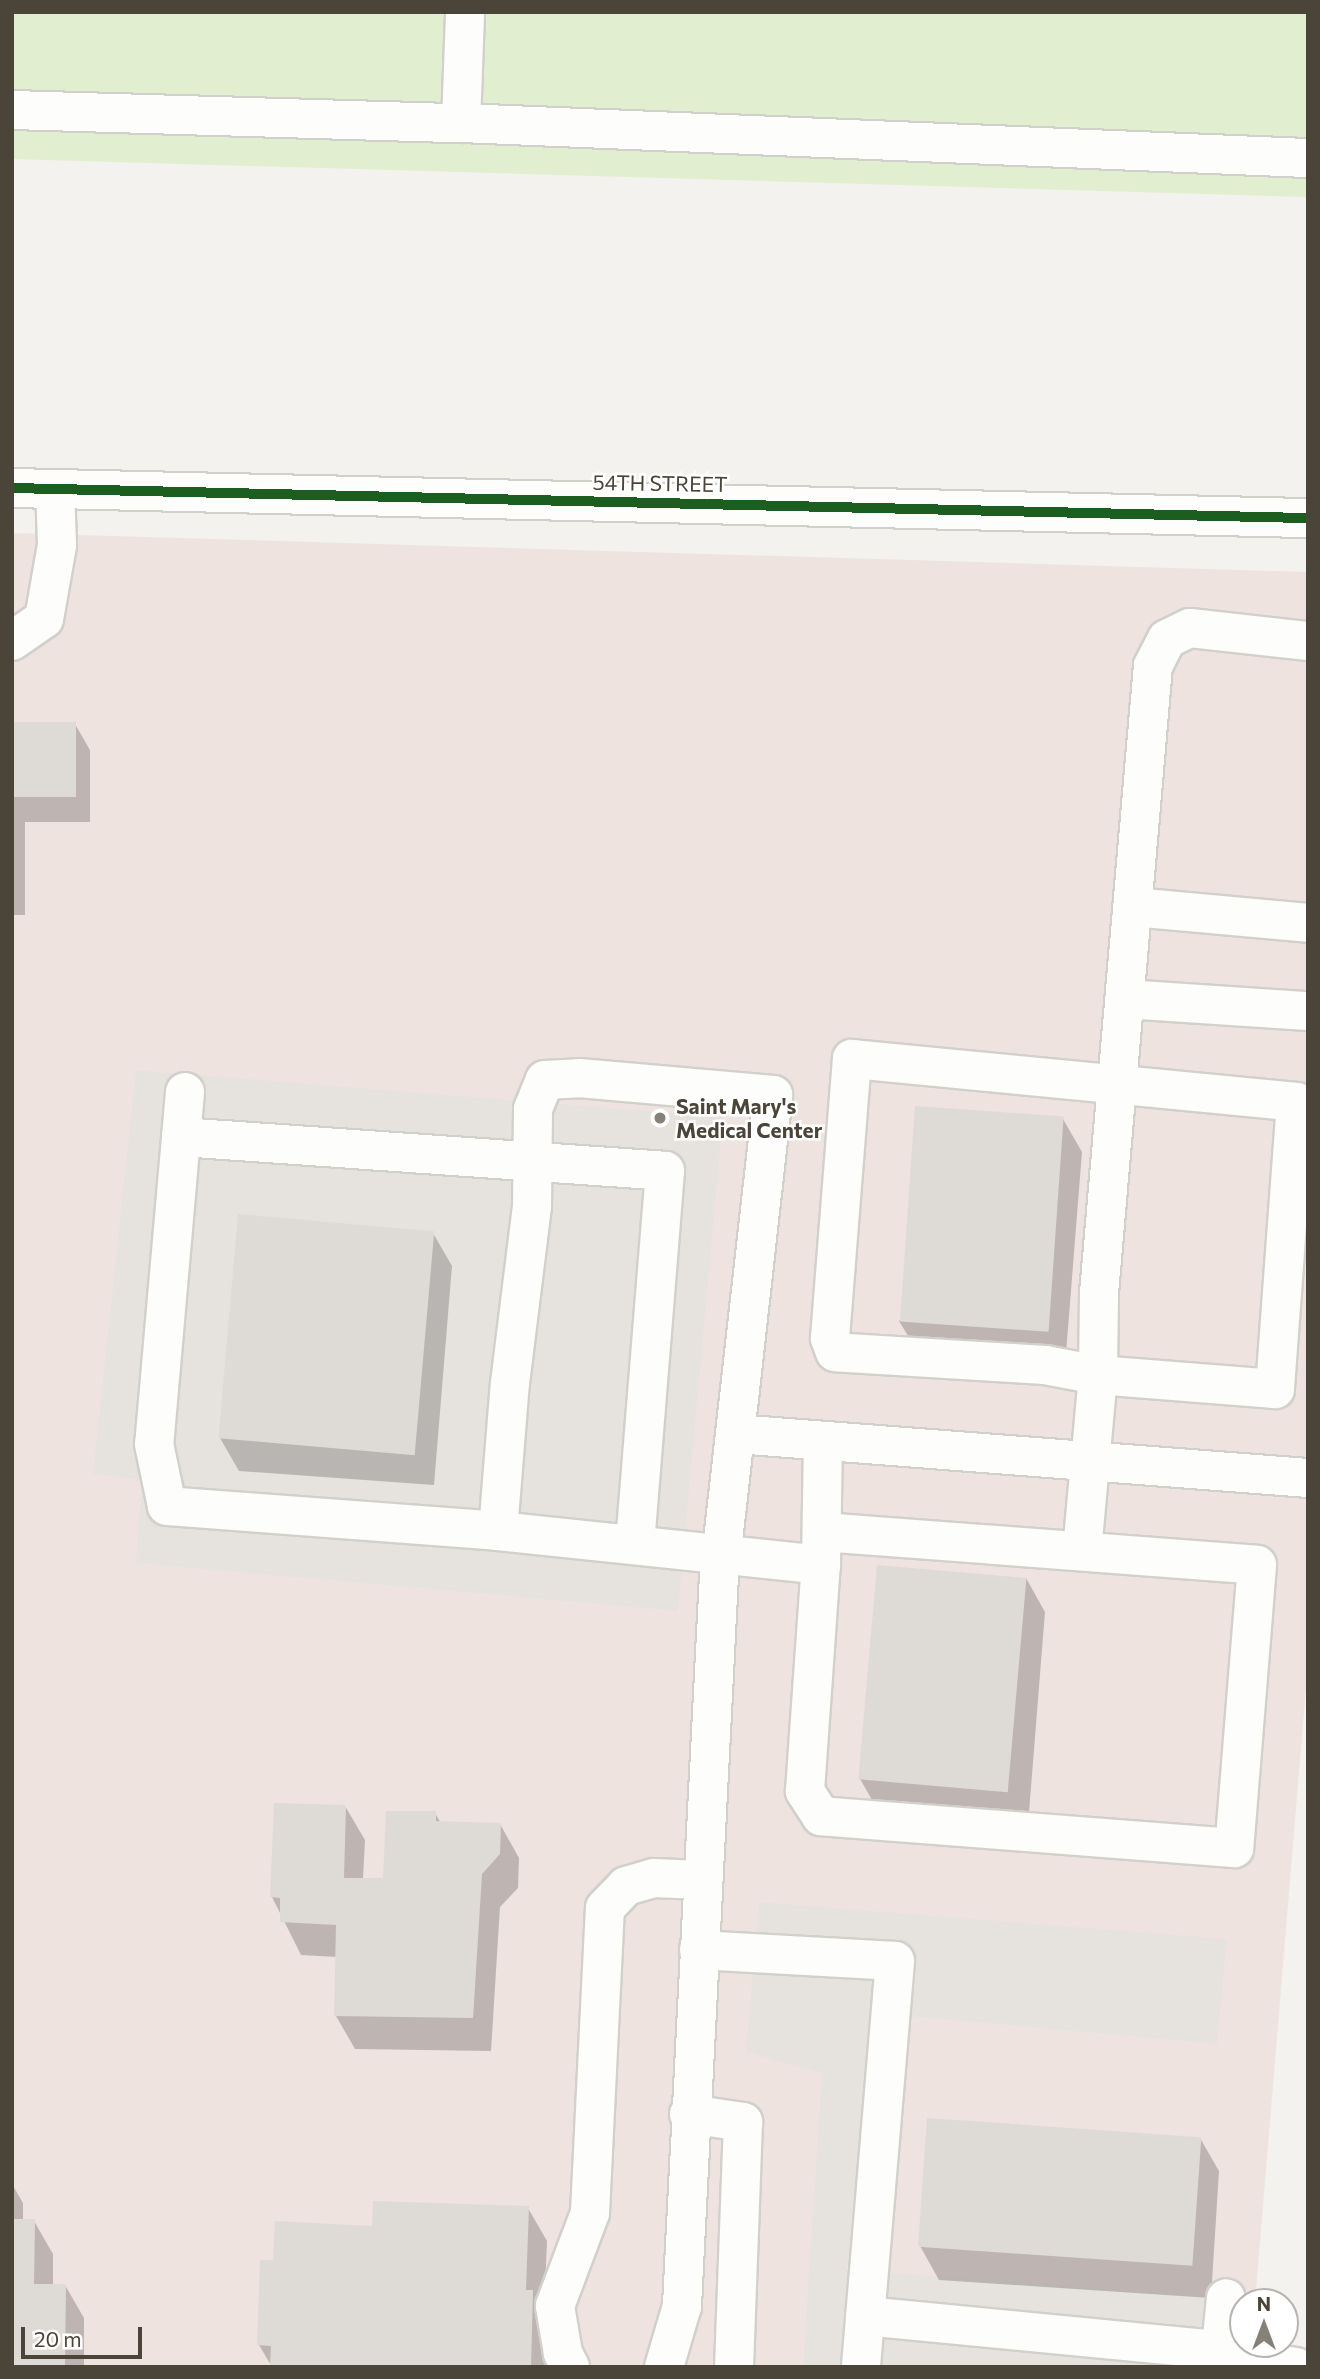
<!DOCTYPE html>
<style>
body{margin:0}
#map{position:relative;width:1320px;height:2379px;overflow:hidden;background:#f4f2ee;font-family:Commissioner,sans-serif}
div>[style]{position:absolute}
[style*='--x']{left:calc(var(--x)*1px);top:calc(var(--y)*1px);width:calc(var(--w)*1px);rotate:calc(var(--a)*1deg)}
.medical>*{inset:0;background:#eee3df}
.green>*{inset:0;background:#e1eecf}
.parking>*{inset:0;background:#e6e3df}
.shadow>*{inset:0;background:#0003}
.building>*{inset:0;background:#dedbd6;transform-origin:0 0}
.roads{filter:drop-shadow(2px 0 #d2d0cb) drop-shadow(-2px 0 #d2d0cb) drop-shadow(0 2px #d2d0cb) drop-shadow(0 -2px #d2d0cb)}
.minor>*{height:38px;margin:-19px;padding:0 19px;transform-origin:19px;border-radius:19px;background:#fdfdfc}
.cycleway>*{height:10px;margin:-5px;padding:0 5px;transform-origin:5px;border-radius:5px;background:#1b5e20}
.dots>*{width:19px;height:19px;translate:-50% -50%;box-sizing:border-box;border:4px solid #fff;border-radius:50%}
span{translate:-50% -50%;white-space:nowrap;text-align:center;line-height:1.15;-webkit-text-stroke:5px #fff;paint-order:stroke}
.street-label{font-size:21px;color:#4b4439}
.poi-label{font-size:21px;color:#4b4439;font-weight:700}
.left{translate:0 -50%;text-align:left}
.frame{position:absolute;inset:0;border:14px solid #4b4439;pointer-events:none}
.north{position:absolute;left:1229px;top:2288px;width:70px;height:70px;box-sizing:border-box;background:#fff;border:2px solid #b7b4b0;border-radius:50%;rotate:0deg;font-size:19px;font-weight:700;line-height:28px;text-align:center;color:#4b4439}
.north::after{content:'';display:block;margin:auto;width:24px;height:32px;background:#868178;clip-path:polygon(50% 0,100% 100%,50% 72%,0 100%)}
.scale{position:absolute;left:21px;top:2327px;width:121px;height:32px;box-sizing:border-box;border:4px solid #4b4439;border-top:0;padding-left:9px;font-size:21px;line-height:24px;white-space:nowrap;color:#4b4439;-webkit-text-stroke:5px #fff;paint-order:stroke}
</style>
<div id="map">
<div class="medical">
<i style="clip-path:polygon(12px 533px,1308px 572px,1308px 1664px,1255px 2302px,1243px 2302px,1243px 2344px,1250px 2367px,12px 2367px)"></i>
</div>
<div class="green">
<i style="clip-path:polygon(12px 12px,1308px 12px,1308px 197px,12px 159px)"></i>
</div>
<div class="parking">
<i style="clip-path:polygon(136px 1070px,723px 1117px,678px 1611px,136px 1563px,142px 1480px,93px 1474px)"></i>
<i style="clip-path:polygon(759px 1902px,1227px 1939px,1217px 2044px,873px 2013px,847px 2270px,1207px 2296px,1202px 2367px,803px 2367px,822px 2073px,746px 2052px)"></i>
</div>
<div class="shadow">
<i style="clip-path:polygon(12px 724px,75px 724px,90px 750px,90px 822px,25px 822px,25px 915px,12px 915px)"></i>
<i style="clip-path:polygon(1063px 1119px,1082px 1152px,1065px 1366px,919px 1354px,899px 1321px)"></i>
<i style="clip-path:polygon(433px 1233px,452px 1266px,434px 1485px,239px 1471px,220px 1438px)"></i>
<i style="clip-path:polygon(1026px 1578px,1045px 1612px,1028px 1825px,879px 1812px,860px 1779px)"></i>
<i style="clip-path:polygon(345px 1806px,365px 1840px,363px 1879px,385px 1879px,435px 1813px,441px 1823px,500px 1824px,519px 1858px,518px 1888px,500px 1907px,491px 2051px,355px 2049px,336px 2016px,337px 1957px,301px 1955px,272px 1897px)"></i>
<i style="clip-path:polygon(1200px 2138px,1219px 2171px,1211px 2298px,939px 2280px,920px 2246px)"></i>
<i style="clip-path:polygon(12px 2184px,23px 2203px,23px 2221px,34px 2221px,53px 2254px,53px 2285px,65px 2285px,84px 2318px,84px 2367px,12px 2367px)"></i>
<i style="clip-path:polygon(528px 2208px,547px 2241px,544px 2314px,550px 2367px,272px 2367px,259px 2345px,275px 2262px,373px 2228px)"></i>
</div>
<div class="building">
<i style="left:12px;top:722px;width:64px;height:75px"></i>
<i style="left:915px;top:1106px;width:149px;height:216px;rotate:4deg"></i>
<i style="left:238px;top:1214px;width:197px;height:225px;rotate:5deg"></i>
<i style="left:877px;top:1565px;width:150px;height:215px;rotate:5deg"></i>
<i style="clip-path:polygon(274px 1803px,346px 1805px,344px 1878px,383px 1878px,386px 1811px,436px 1811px,436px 1821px,501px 1823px,500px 1854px,482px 1874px,473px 2018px,334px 2016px,336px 1925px,280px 1922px,280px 1898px,270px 1897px)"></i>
<i style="left:927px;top:2118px;width:275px;height:129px;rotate:4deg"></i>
<i style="clip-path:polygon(373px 2201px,529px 2206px,526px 2290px,533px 2290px,531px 2367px,270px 2367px,271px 2346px,257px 2345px,260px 2260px,273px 2260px,275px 2221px,372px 2226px)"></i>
<i style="clip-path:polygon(12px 2219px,35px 2219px,34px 2284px,66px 2284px,65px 2367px,12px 2367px)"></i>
</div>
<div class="roads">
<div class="minor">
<i style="--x:12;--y:110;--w:449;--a:1.7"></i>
<i style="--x:461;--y:123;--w:848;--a:2.37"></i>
<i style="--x:461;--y:123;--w:111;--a:-87.9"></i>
<i style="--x:12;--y:488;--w:1296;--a:1.33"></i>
<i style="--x:12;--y:641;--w:39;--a:-35"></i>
<i style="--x:44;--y:619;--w:75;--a:-80"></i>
<i style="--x:57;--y:545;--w:56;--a:-92"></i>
<i style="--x:1133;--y:907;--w:176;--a:5.2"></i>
<i style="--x:1125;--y:999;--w:183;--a:3.8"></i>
<i style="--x:852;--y:1059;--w:446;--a:5.5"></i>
<i style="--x:1296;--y:1102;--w:288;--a:94.2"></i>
<i style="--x:1275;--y:1389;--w:178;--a:-175.5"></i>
<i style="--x:1098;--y:1375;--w:54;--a:-169.3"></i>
<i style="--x:1045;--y:1365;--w:210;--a:-176.5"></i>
<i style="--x:835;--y:1352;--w:15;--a:-110"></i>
<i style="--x:830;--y:1338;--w:280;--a:-85.5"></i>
<i style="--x:185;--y:1092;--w:353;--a:95"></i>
<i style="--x:154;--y:1444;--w:63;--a:78.2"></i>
<i style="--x:167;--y:1506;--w:332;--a:4.3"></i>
<i style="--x:498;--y:1531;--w:325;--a:6"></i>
<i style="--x:181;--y:1137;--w:485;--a:4"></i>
<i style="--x:665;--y:1171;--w:375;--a:94.6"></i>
<i style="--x:736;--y:1434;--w:574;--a:4.4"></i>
<i style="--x:498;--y:1531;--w:148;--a:-85.4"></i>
<i style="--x:510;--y:1383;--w:178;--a:-82.9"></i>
<i style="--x:532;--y:1206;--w:97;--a:-89.4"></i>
<i style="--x:533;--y:1109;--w:31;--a:-68"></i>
<i style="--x:545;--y:1080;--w:34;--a:-3"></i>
<i style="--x:579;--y:1078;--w:195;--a:5"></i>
<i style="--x:773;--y:1095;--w:483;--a:96.4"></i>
<i style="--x:719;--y:1575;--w:732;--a:92.9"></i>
<i style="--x:682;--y:2306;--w:64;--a:106.4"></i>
<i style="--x:822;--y:1532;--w:436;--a:4.3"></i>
<i style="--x:1257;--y:1565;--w:284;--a:94.6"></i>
<i style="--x:1234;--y:1848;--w:414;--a:-175.6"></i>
<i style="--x:821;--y:1816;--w:30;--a:-123"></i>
<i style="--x:805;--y:1791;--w:227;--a:-86"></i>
<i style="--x:821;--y:1565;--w:123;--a:-89.1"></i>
<i style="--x:1082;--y:1551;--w:177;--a:-84.8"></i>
<i style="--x:1098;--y:1375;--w:82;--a:-89.3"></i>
<i style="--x:1099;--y:1293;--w:629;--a:-85.08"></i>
<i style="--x:1153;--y:666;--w:30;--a:-63"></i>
<i style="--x:1167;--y:639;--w:25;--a:-26"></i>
<i style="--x:1190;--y:628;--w:119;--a:6.3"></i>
<i style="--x:699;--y:1950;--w:196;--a:3.2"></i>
<i style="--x:895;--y:1961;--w:407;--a:94.8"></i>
<i style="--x:689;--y:2114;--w:55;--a:8.4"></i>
<i style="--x:743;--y:2122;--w:245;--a:92.1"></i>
<i style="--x:865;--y:2316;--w:358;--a:5.5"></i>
<i style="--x:1221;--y:2350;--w:23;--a:23"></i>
<i style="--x:1242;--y:2359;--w:55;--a:8.4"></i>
<i style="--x:570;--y:2367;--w:16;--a:-117"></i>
<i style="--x:563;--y:2353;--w:48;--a:-99.7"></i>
<i style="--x:555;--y:2306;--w:99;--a:-69.4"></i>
<i style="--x:590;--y:2213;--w:305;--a:-87.2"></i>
<i style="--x:605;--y:1908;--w:30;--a:-46"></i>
<i style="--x:626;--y:1886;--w:29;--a:-16"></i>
<i style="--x:654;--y:1878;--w:48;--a:2.4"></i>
<i style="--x:1219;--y:2367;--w:69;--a:-84.2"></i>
</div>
</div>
<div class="cycleway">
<i style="--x:12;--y:488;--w:1296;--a:1.33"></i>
</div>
<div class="dots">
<i style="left:660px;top:1118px;background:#868178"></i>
</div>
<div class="street-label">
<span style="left:660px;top:483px;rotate:1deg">54TH STREET</span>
</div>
<div class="poi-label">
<span class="left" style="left:676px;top:1118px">Saint Mary's<br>Medical Center</span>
</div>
<div class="frame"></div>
<div class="north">N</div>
<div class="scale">20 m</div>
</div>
